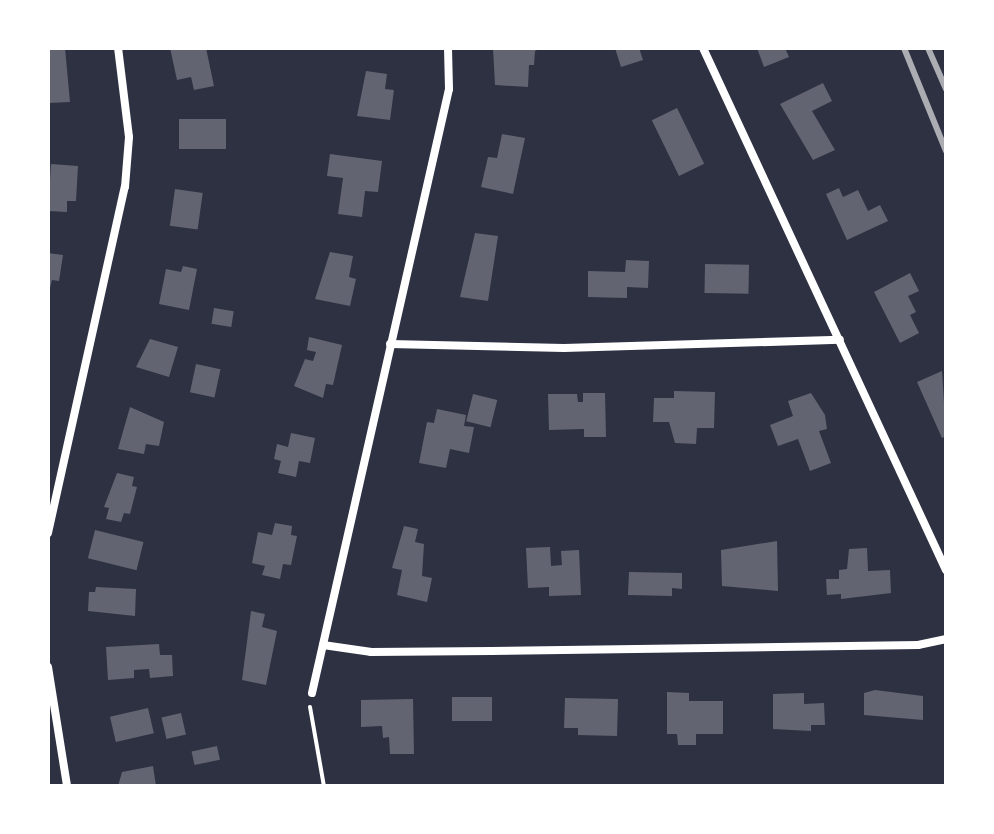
<!DOCTYPE html>
<style>
body{margin:0}
#map{position:relative;width:994px;height:834px;overflow:hidden;background:#2d3142;font-family:Lato,sans-serif}
div>[style]{position:absolute}
[style*='--x']{left:calc(var(--x)*1px);top:calc(var(--y)*1px);width:calc(var(--w)*1px);rotate:calc(var(--a)*1deg)}
.building>*{inset:0;background:#626471;transform-origin:0 0}
.path>*{height:4px;margin:-2px;padding:0 2px;transform-origin:2px;border-radius:2px;background:#fff}
.minor>*{height:8px;margin:-4px;padding:0 4px;transform-origin:4px;border-radius:4px;background:#fff}
.rail>*{height:6px;margin:-3px;padding:0 3px;transform-origin:3px;border-radius:3px;background:#abadb3}
span{translate:-50% -50%;white-space:nowrap;text-align:center;line-height:1.15;-webkit-text-stroke:6px #fff;paint-order:stroke}
.frame{position:absolute;inset:0;border:50px solid #fff;pointer-events:none}
</style>
<div id="map">
<div class="building">
<i style="clip-path:polygon(65px 48px,70px 102px,48px 103px,48px 50px)"></i>
<i style="clip-path:polygon(170px 48px,206px 48px,214px 86px,194px 90px,191px 77px,177px 80px)"></i>
<i style="clip-path:polygon(493px 48px,541px 48px,535px 51px,534px 65px,529px 65px,528px 87px,495px 85px)"></i>
<i style="clip-path:polygon(615px 48px,639px 48px,643px 60px,621px 67px)"></i>
<i style="clip-path:polygon(757px 48px,785px 48px,789px 57px,764px 67px)"></i>
<i style="clip-path:polygon(366px 71px,387px 74px,385px 89px,394px 90px,390px 120px,357px 116px)"></i>
<i style="clip-path:polygon(823px 83px,832px 101px,812px 111px,835px 150px,813px 160px,780px 104px)"></i>
<i style="left:677px;top:108px;width:62px;height:28px;rotate:64deg"></i>
<i style="left:179px;top:119px;width:47px;height:30px"></i>
<i style="clip-path:polygon(502px 134px,525px 138px,513px 194px,481px 187px,488px 157px,497px 158px)"></i>
<i style="clip-path:polygon(330px 154px,382px 161px,378px 192px,365px 191px,362px 217px,338px 214px,343px 178px,327px 176px)"></i>
<i style="clip-path:polygon(51px 164px,78px 166px,76px 201px,67px 201px,67px 212px,48px 211px)"></i>
<i style="clip-path:polygon(839px 188px,843px 197px,858px 190px,868px 211px,880px 205px,888px 221px,847px 240px,826px 194px)"></i>
<i style="left:175px;top:189px;width:28px;height:37px;rotate:8deg"></i>
<i style="clip-path:polygon(475px 233px,498px 236px,488px 301px,460px 297px)"></i>
<i style="clip-path:polygon(330px 252px,353px 256px,349px 277px,356px 279px,350px 306px,315px 299px)"></i>
<i style="clip-path:polygon(48px 253px,63px 255px,59px 281px,52px 280px,49px 292px)"></i>
<i style="clip-path:polygon(626px 260px,649px 261px,648px 288px,627px 287px,627px 298px,588px 297px,588px 271px,625px 272px)"></i>
<i style="left:705px;top:264px;width:44px;height:29px;rotate:1deg"></i>
<i style="clip-path:polygon(183px 266px,197px 269px,189px 310px,159px 304px,166px 269px,181px 272px)"></i>
<i style="clip-path:polygon(910px 273px,919px 291px,908px 296px,916px 312px,910px 315px,919px 333px,900px 343px,874px 292px)"></i>
<i style="left:214px;top:308px;width:20px;height:16px;rotate:9deg"></i>
<i style="clip-path:polygon(309px 337px,342px 345px,333px 385px,326px 384px,323px 398px,294px 386px,305px 359px,313px 361px,316px 352px,307px 350px)"></i>
<i style="clip-path:polygon(150px 339px,178px 347px,169px 377px,136px 367px)"></i>
<i style="left:196px;top:364px;width:25px;height:29px;rotate:12deg"></i>
<i style="clip-path:polygon(942px 371px,946px 436px,942px 438px,917px 382px)"></i>
<i style="clip-path:polygon(674px 391px,715px 392px,714px 428px,697px 428px,696px 444px,675px 443px,669px 422px,653px 422px,654px 398px,674px 398px)"></i>
<i style="clip-path:polygon(583px 393px,605px 393px,606px 437px,584px 437px,584px 429px,549px 430px,548px 394px,577px 394px,578px 402px,583px 402px)"></i>
<i style="clip-path:polygon(811px 393px,825px 415px,827px 429px,819px 431px,831px 463px,810px 471px,798px 439px,778px 446px,770px 425px,793px 416px,788px 401px)"></i>
<i style="left:473px;top:394px;width:25px;height:28px;rotate:14deg"></i>
<i style="clip-path:polygon(130px 407px,164px 422px,159px 446px,146px 444px,144px 454px,118px 449px)"></i>
<i style="clip-path:polygon(437px 409px,466px 415px,464px 426px,474px 427px,469px 453px,450px 449px,446px 468px,419px 463px,427px 422px,434px 423px)"></i>
<i style="clip-path:polygon(291px 433px,315px 438px,310px 463px,299px 461px,296px 477px,278px 473px,281px 461px,274px 459px,277px 444px,288px 447px)"></i>
<i style="clip-path:polygon(117px 473px,134px 477px,132px 486px,137px 487px,130px 514px,124px 513px,121px 522px,106px 519px,109px 508px,104px 507px)"></i>
<i style="clip-path:polygon(275px 523px,292px 526px,291px 535px,297px 536px,291px 565px,283px 564px,280px 579px,262px 575px,265px 566px,252px 563px,258px 532px,272px 535px)"></i>
<i style="clip-path:polygon(404px 526px,418px 529px,415px 542px,424px 544px,422px 576px,432px 578px,427px 602px,397px 595px,402px 570px,392px 568px)"></i>
<i style="left:95px;top:530px;width:50px;height:29px;rotate:14deg"></i>
<i style="clip-path:polygon(777px 541px,778px 591px,722px 586px,721px 550px)"></i>
<i style="clip-path:polygon(550px 547px,551px 566px,562px 565px,561px 551px,579px 550px,581px 595px,549px 596px,549px 587px,528px 588px,526px 548px)"></i>
<i style="clip-path:polygon(867px 548px,868px 571px,890px 570px,891px 593px,841px 599px,841px 594px,827px 595px,826px 579px,839px 579px,839px 570px,847px 569px,849px 549px)"></i>
<i style="clip-path:polygon(629px 572px,682px 573px,682px 589px,672px 588px,672px 596px,628px 595px)"></i>
<i style="clip-path:polygon(96px 587px,136px 589px,135px 616px,88px 611px,89px 592px,95px 592px)"></i>
<i style="clip-path:polygon(251px 611px,265px 614px,262px 627px,277px 631px,266px 685px,242px 680px)"></i>
<i style="clip-path:polygon(159px 644px,160px 655px,172px 655px,173px 676px,150px 678px,149px 669px,134px 670px,134px 678px,108px 680px,106px 647px)"></i>
<i style="clip-path:polygon(875px 690px,923px 696px,923px 720px,864px 715px,864px 693px)"></i>
<i style="clip-path:polygon(667px 692px,689px 693px,689px 701px,723px 701px,723px 734px,696px 734px,696px 745px,678px 745px,677px 734px,667px 734px)"></i>
<i style="clip-path:polygon(804px 693px,804px 704px,824px 703px,825px 725px,811px 725px,811px 731px,773px 729px,773px 694px)"></i>
<i style="left:492px;top:697px;width:24px;height:40px;rotate:90deg"></i>
<i style="clip-path:polygon(565px 698px,618px 699px,617px 736px,578px 735px,578px 728px,564px 728px)"></i>
<i style="clip-path:polygon(413px 699px,414px 754px,390px 754px,389px 737px,383px 738px,382px 726px,361px 727px,361px 700px)"></i>
<i style="left:148px;top:708px;width:26px;height:39px;rotate:77deg"></i>
<i style="left:181px;top:713px;width:22px;height:20px;rotate:77deg"></i>
<i style="left:217px;top:746px;width:14px;height:26px;rotate:78deg"></i>
<i style="clip-path:polygon(153px 766px,156px 786px,118px 786px,122px 772px)"></i>
</div>
<div class="path">
<i style="--x:310;--y:707;--w:80;--a:80"></i>
</div>
<div class="minor">
<i style="--x:703;--y:48;--w:576;--a:65.04"></i>
<i style="--x:390;--y:344;--w:174;--a:1.3"></i>
<i style="--x:564;--y:348;--w:276;--a:-1.7"></i>
<i style="--x:48;--y:533;--w:354;--a:-77.5"></i>
<i style="--x:125;--y:187;--w:50;--a:-85.4"></i>
<i style="--x:129;--y:137;--w:90;--a:-97"></i>
<i style="--x:323;--y:645;--w:49;--a:8.3"></i>
<i style="--x:371;--y:652;--w:120;--a:-0.5"></i>
<i style="--x:491;--y:651;--w:427;--a:-0.8"></i>
<i style="--x:918;--y:645;--w:29;--a:-12"></i>
<i style="--x:48;--y:667;--w:121;--a:80.9"></i>
<i style="--x:312;--y:693;--w:619;--a:-77.22"></i>
<i style="--x:449;--y:89;--w:41;--a:-91.4"></i>
</div>
<div class="rail">
<i style="--x:904;--y:48;--w:111;--a:67.8"></i>
<i style="--x:928;--y:48;--w:45;--a:66.3"></i>
</div>
<div class="frame"></div>
</div>
